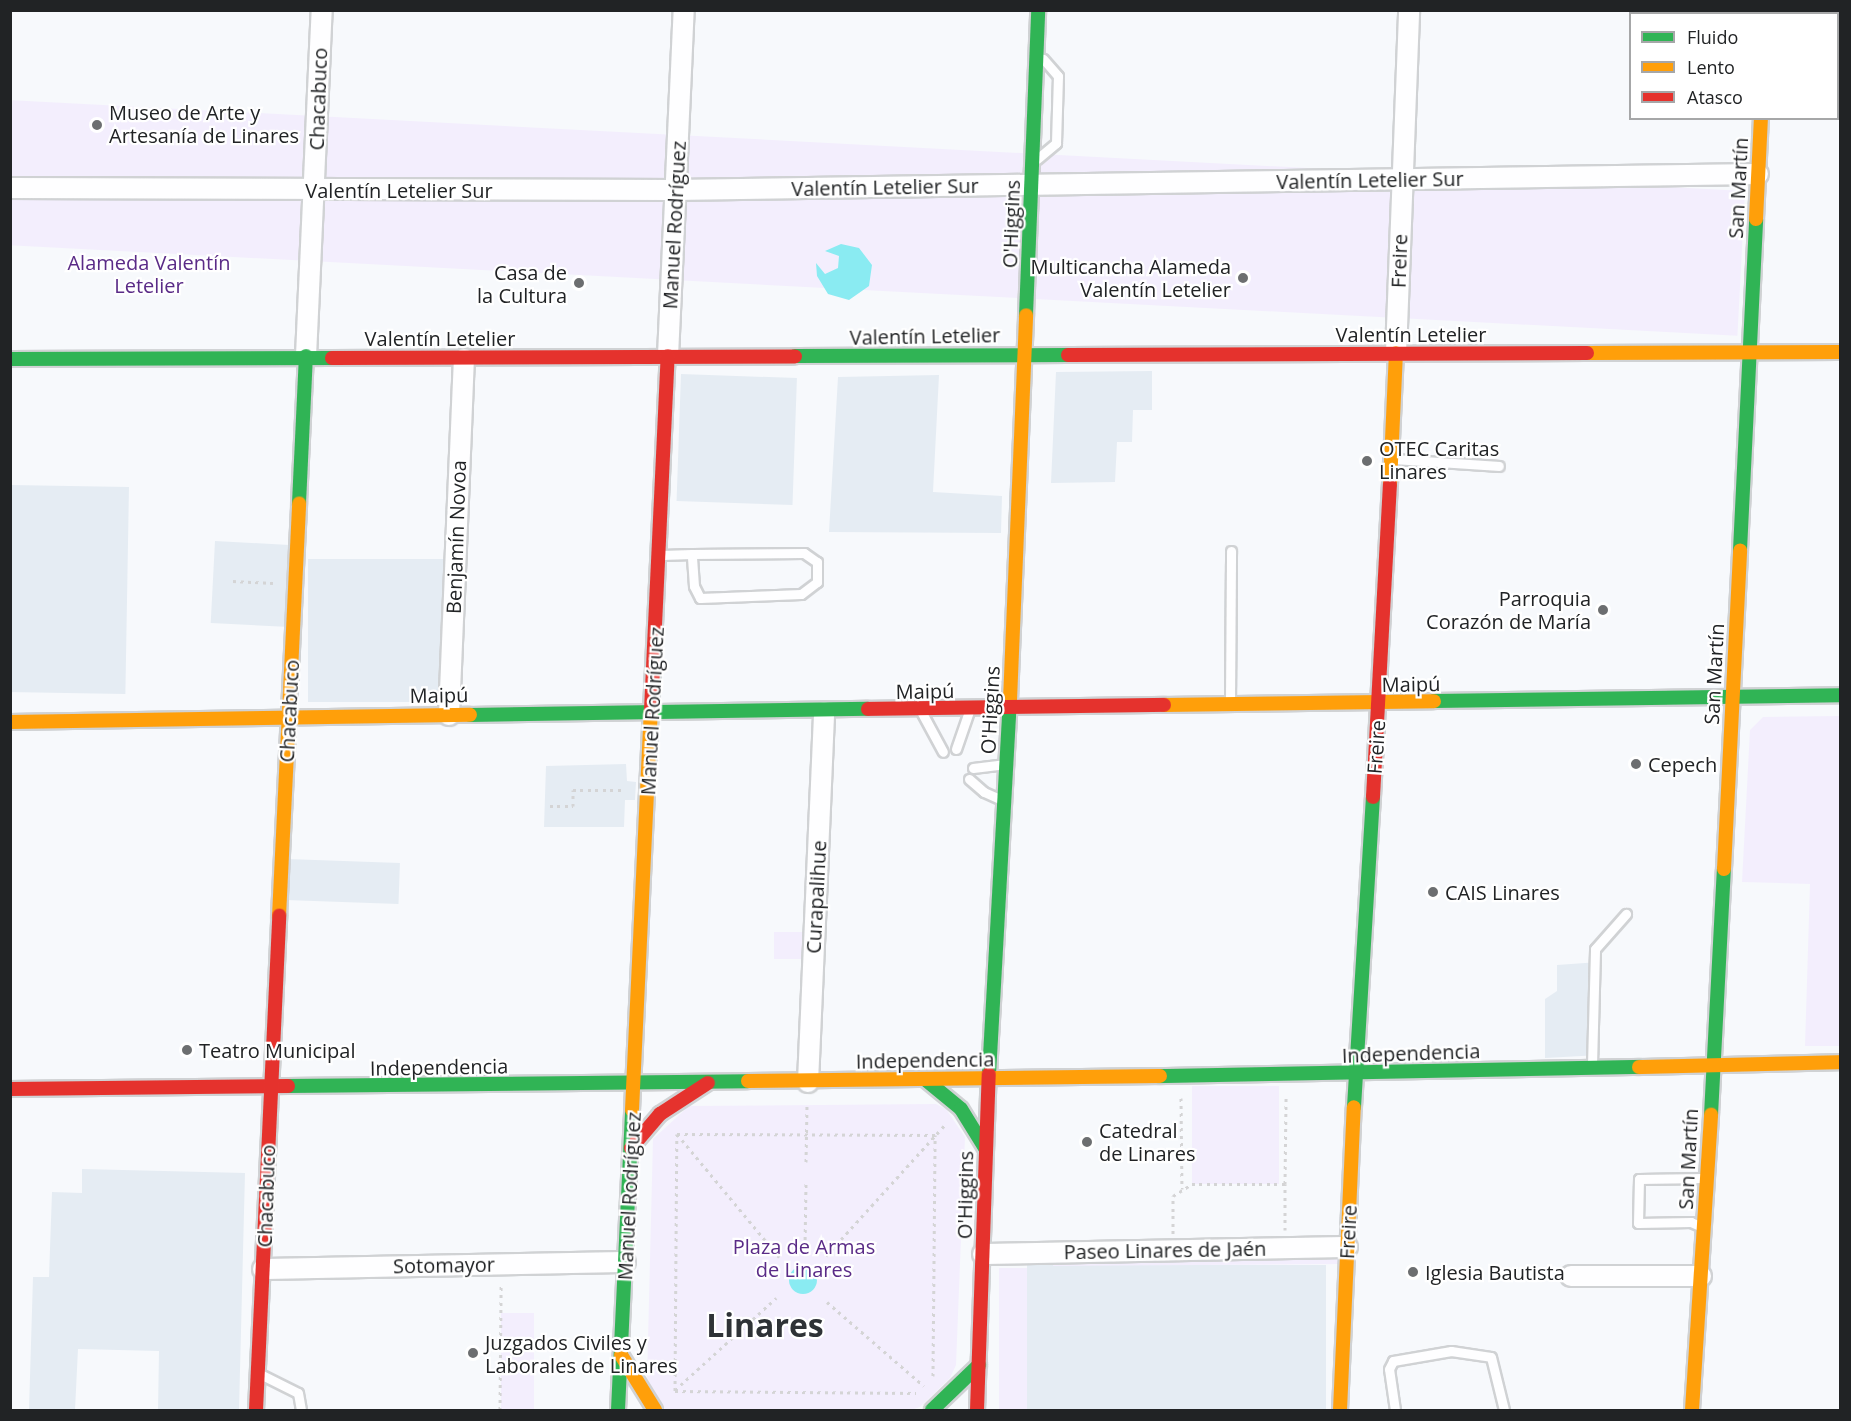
<!DOCTYPE html>
<meta charset="utf-8">
<style>
body{margin:0}
#map{position:relative;width:1851px;height:1421px;overflow:hidden;background:#f7f9fc;font-family:"Open Sans",sans-serif}
div>[style]{position:absolute}
[style*='--x']{left:calc(var(--x)*1px);top:calc(var(--y)*1px);width:calc(var(--w)*1px);rotate:calc(var(--a)*1deg)}
.built>*{inset:0;background:#e5ecf3;transform-origin:0 0}
.green>*{inset:0;background:#f3eefd;transform-origin:0 0}
.water>*{inset:0;background:#8aebf2}
.round{border-radius:50%}
.path>*{height:3px;margin-top:-1.5px;transform-origin:0;background:repeating-linear-gradient(90deg,#d4d4d5 0 3px,transparent 0 7.5px)}
.roads{filter:drop-shadow(2px 0 #d0d2d4) drop-shadow(-2px 0 #d0d2d4) drop-shadow(0 2px #d0d2d4) drop-shadow(0 -2px #d0d2d4)}
.lane>*{height:9px;margin:-4.5px;padding:0 4.5px;transform-origin:4.5px;border-radius:4.5px;background:#fefeff}
.street>*{height:20px;margin:-10px;padding:0 10px;transform-origin:10px;border-radius:10px;background:#fefeff}
.fast>*{height:14px;margin:-7px;padding:0 7px;transform-origin:7px;border-radius:7px;background:#30b455}
.slow>*{height:14px;margin:-7px;padding:0 7px;transform-origin:7px;border-radius:7px;background:#ff9f0a}
.jam>*{height:14px;margin:-7px;padding:0 7px;transform-origin:7px;border-radius:7px;background:#e5322d}
.dots>*{width:16px;height:16px;translate:-50% -50%;box-sizing:border-box;border:3px solid #fff;border-radius:50%}
span{translate:-50% -50%;white-space:nowrap;text-align:center;line-height:1.15;-webkit-text-stroke:4.5px #fff;paint-order:stroke}
.street-label{font-size:20px;color:#212325}
.poi-label{font-size:20px;color:#212325}
.left{translate:0 -50%;text-align:left}
.right{translate:-100% -50%;text-align:right}
.park-label{font-size:20px;color:#5a2b87}
.town-label{font-size:32px;color:#2e3236;font-weight:700}
.frame{position:absolute;inset:0;border:12px solid #212325;pointer-events:none}
.legend{position:absolute;left:1629px;top:12px;width:210px;height:108px;box-sizing:border-box;background:#fff;border:2px solid #a6a7a8;margin:0;padding:8px 10px;list-style:none;font-size:18px;color:#212325}
.legend li{display:flex;align-items:center;gap:12px;height:30px}
.legend b{width:30px;border:2px solid #a6a7a8}
</style>
<div id="map">
<div class="built">
<i style="clip-path:polygon(1152px 371px,1152px 410px,1133px 410px,1132px 442px,1117px 442px,1115px 482px,1051px 483px,1056px 372px)"></i>
<i style="left:681px;top:374px;width:116px;height:127px;rotate:2deg"></i>
<i style="clip-path:polygon(939px 375px,933px 492px,1002px 496px,1001px 533px,829px 532px,838px 377px)"></i>
<i style="left:11px;top:485px;width:118px;height:207px;rotate:1deg"></i>
<i style="left:215px;top:541px;width:79px;height:82px;rotate:3deg"></i>
<i style="left:308px;top:559px;width:136px;height:143px"></i>
<i style="clip-path:polygon(626px 764px,627px 781px,636px 782px,635px 800px,625px 800px,624px 827px,544px 827px,546px 766px)"></i>
<i style="left:287px;top:859px;width:113px;height:41px;rotate:2deg"></i>
<i style="clip-path:polygon(1599px 962px,1600px 1055px,1545px 1058px,1545px 999px,1557px 991px,1557px 965px)"></i>
<i style="clip-path:polygon(82px 1169px,245px 1173px,239px 1410px,158px 1410px,159px 1351px,78px 1349px,75px 1410px,29px 1410px,33px 1277px,49px 1277px,52px 1192px,82px 1193px)"></i>
<i style="left:1326px;top:1265px;width:145px;height:299px;rotate:90deg"></i>
</div>
<div class="green">
<i style="left:1745px;top:191px;width:145px;height:1735px;rotate:93deg"></i>
<i style="clip-path:polygon(1840px 716px,1840px 1046px,1805px 1046px,1810px 884px,1742px 882px,1750px 730px,1763px 717px)"></i>
<i style="left:774px;top:932px;width:29px;height:27px"></i>
<i style="left:1192px;top:1086px;width:87px;height:98px"></i>
<i style="clip-path:polygon(936px 1104px,946px 1109px,965px 1137px,956px 1365px,950px 1378px,920px 1407px,911px 1410px,664px 1410px,647px 1381px,653px 1139px,689px 1106px)"></i>
<i style="clip-path:polygon(1341px 1251px,1341px 1264px,1053px 1266px,1054px 1256px)"></i>
<i style="left:999px;top:1268px;width:28px;height:142px"></i>
<i style="left:501px;top:1313px;width:33px;height:97px"></i>
</div>
<div class="water">
<i style="clip-path:polygon(841px 244px,859px 248px,872px 265px,869px 286px,849px 300px,828px 294px,817px 276px,816px 263px,825px 274px,838px 268px,839px 256px,825px 251px)"></i>
<i class="round" style="left:789px;top:1266px;width:28px;height:28px"></i>
</div>
<div class="path">
<i style="--x:233;--y:581;--w:40;--a:2.9"></i>
<i style="--x:550;--y:806;--w:23;--a:0"></i>
<i style="--x:573;--y:806;--w:16;--a:-90"></i>
<i style="--x:573;--y:790;--w:52;--a:0"></i>
<i style="--x:1181;--y:1098;--w:91;--a:89.4"></i>
<i style="--x:677;--y:1134;--w:258;--a:0.2"></i>
<i style="--x:677;--y:1134;--w:160;--a:50.3"></i>
<i style="--x:806;--y:1162;--w:58;--a:-89"></i>
<i style="--x:1285;--y:1230;--w:46;--a:-90"></i>
<i style="--x:1173;--y:1234;--w:38;--a:-90"></i>
<i style="--x:1173;--y:1196;--w:22;--a:-32"></i>
<i style="--x:1192;--y:1184;--w:93;--a:0"></i>
<i style="--x:1285;--y:1184;--w:86;--a:-89.3"></i>
<i style="--x:805;--y:1247;--w:66;--a:-89.1"></i>
<i style="--x:826;--y:1256;--w:176;--a:-47.8"></i>
<i style="--x:827;--y:1302;--w:128;--a:40.9"></i>
<i style="--x:933;--y:1376;--w:241;--a:-89.5"></i>
<i style="--x:675;--y:1390;--w:137;--a:-42.3"></i>
<i style="--x:675;--y:1391;--w:241;--a:0.5"></i>
<i style="--x:675;--y:1391;--w:257;--a:-89.6"></i>
<i style="--x:500;--y:1410;--w:127;--a:-89.5"></i>
</div>
<div class="roads">
<div class="lane">
<i style="--x:1037;--y:159;--w:25;--a:-40"></i>
<i style="--x:1056;--y:143;--w:67;--a:-88.3"></i>
<i style="--x:1058;--y:76;--w:23;--a:-131"></i>
<i style="--x:1394;--y:459;--w:105;--a:3.8"></i>
<i style="--x:662;--y:555;--w:30;--a:-2"></i>
<i style="--x:692;--y:554;--w:112;--a:-0.5"></i>
<i style="--x:804;--y:553;--w:16;--a:35"></i>
<i style="--x:817;--y:562;--w:20;--a:90"></i>
<i style="--x:817;--y:582;--w:20;--a:143"></i>
<i style="--x:801;--y:594;--w:101;--a:177.7"></i>
<i style="--x:700;--y:598;--w:13;--a:-117"></i>
<i style="--x:694;--y:586;--w:32;--a:-94"></i>
<i style="--x:1230;--y:702;--w:151;--a:-89.6"></i>
<i style="--x:922;--y:713;--w:44;--a:61.7"></i>
<i style="--x:956;--y:749;--w:39;--a:-71"></i>
<i style="--x:973;--y:768;--w:31;--a:-7"></i>
<i style="--x:969;--y:779;--w:20;--a:41"></i>
<i style="--x:984;--y:792;--w:20;--a:24"></i>
<i style="--x:1592;--y:1065;--w:116;--a:-88.5"></i>
<i style="--x:1595;--y:949;--w:47;--a:-48.5"></i>
<i style="--x:1702;--y:1227;--w:12;--a:-156"></i>
<i style="--x:1691;--y:1222;--w:53;--a:178.9"></i>
<i style="--x:1638;--y:1223;--w:44;--a:-88.7"></i>
<i style="--x:1639;--y:1179;--w:64;--a:-0.9"></i>
<i style="--x:260;--y:1374;--w:42;--a:26.6"></i>
<i style="--x:298;--y:1393;--w:17;--a:80"></i>
<i style="--x:1395;--y:1410;--w:41;--a:-98.3"></i>
<i style="--x:1389;--y:1369;--w:9;--a:-63"></i>
<i style="--x:1393;--y:1361;--w:59;--a:-9.8"></i>
<i style="--x:1451;--y:1351;--w:40;--a:8.5"></i>
<i style="--x:1491;--y:1357;--w:55;--a:76.2"></i>
</div>
<div class="street">
<i style="--x:10;--y:188;--w:665;--a:0.17"></i>
<i style="--x:675;--y:190;--w:1083;--a:-0.85"></i>
<i style="--x:1396;--y:353;--w:343;--a:-87.8"></i>
<i style="--x:306;--y:356;--w:346;--a:-87.4"></i>
<i style="--x:668;--y:356;--w:346;--a:-87.4"></i>
<i style="--x:449;--y:715;--w:356;--a:-87.6"></i>
<i style="--x:808;--y:1082;--w:370;--a:-87.5"></i>
<i style="--x:983;--y:1254;--w:364;--a:-1.1"></i>
<i style="--x:263;--y:1269;--w:362;--a:-1.1"></i>
<i style="--x:1571;--y:1276;--w:130;--a:0"></i>
</div>
<div class="fast">
<i style="--x:1766;--y:14;--w:4;--a:-76"></i>
<i style="--x:1026;--y:315;--w:305;--a:-87.7"></i>
<i style="--x:795;--y:356;--w:273;--a:-0.2"></i>
<i style="--x:10;--y:359;--w:322;--a:-0.2"></i>
<i style="--x:299;--y:503;--w:147;--a:-87.3"></i>
<i style="--x:1740;--y:550;--w:331;--a:-87.2"></i>
<i style="--x:1434;--y:701;--w:406;--a:-0.8"></i>
<i style="--x:470;--y:715;--w:398;--a:-0.9"></i>
<i style="--x:989;--y:1074;--w:375;--a:-86.8"></i>
<i style="--x:1160;--y:1076;--w:479;--a:-1.1"></i>
<i style="--x:926;--y:1080;--w:45;--a:39.6"></i>
<i style="--x:961;--y:1109;--w:46;--a:58.4"></i>
<i style="--x:288;--y:1086;--w:460;--a:-0.6"></i>
<i style="--x:1354;--y:1107;--w:311;--a:-86.5"></i>
<i style="--x:1711;--y:1115;--w:246;--a:-87"></i>
<i style="--x:618;--y:1410;--w:300;--a:-87.3"></i>
<i style="--x:932;--y:1410;--w:65;--a:-43.8"></i>
</div>
<div class="slow">
<i style="--x:1756;--y:219;--w:101;--a:-87.2"></i>
<i style="--x:1587;--y:353;--w:253;--a:-0.2"></i>
<i style="--x:1390;--y:484;--w:131;--a:-87.4"></i>
<i style="--x:1010;--y:700;--w:385;--a:-87.6"></i>
<i style="--x:1164;--y:705;--w:270;--a:-0.8"></i>
<i style="--x:10;--y:722;--w:460;--a:-0.9"></i>
<i style="--x:1724;--y:869;--w:319;--a:-87.1"></i>
<i style="--x:279;--y:916;--w:413;--a:-87.2"></i>
<i style="--x:1639;--y:1067;--w:201;--a:-1.4"></i>
<i style="--x:748;--y:1081;--w:412;--a:-0.7"></i>
<i style="--x:632;--y:1110;--w:400;--a:-87.3"></i>
<i style="--x:621;--y:1355;--w:65;--a:58.3"></i>
<i style="--x:1340;--y:1410;--w:303;--a:-87.4"></i>
<i style="--x:1692;--y:1410;--w:296;--a:-86.3"></i>
</div>
<div class="jam">
<i style="--x:1068;--y:355;--w:519;--a:-0.22"></i>
<i style="--x:332;--y:358;--w:463;--a:-0.2"></i>
<i style="--x:868;--y:709;--w:296;--a:-0.8"></i>
<i style="--x:651;--y:710;--w:354;--a:-87.3"></i>
<i style="--x:1373;--y:797;--w:313;--a:-86.9"></i>
<i style="--x:10;--y:1089;--w:278;--a:-0.6"></i>
<i style="--x:631;--y:1148;--w:45;--a:-49.5"></i>
<i style="--x:660;--y:1114;--w:57;--a:-32.9"></i>
<i style="--x:256;--y:1410;--w:495;--a:-87.3"></i>
<i style="--x:977;--y:1410;--w:336;--a:-88"></i>
</div>
</div>
<div class="dots">
<i style="left:97px;top:125px;background:#6c6e70"></i>
<i style="left:1243px;top:278px;background:#6c6e70"></i>
<i style="left:579px;top:283px;background:#6c6e70"></i>
<i style="left:1367px;top:461px;background:#6c6e70"></i>
<i style="left:1603px;top:610px;background:#6c6e70"></i>
<i style="left:1636px;top:764px;background:#6c6e70"></i>
<i style="left:1433px;top:892px;background:#6c6e70"></i>
<i style="left:187px;top:1050px;background:#6c6e70"></i>
<i style="left:1087px;top:1142px;background:#6c6e70"></i>
<i style="left:1413px;top:1272px;background:#6c6e70"></i>
<i style="left:473px;top:1353px;background:#6c6e70"></i>
</div>
<div class="street-label">
<span style="left:318px;top:99px;rotate:-88deg">Chacabuco</span>
<span style="left:1370px;top:180px;rotate:-1deg">Valentín Letelier Sur</span>
<span style="left:885px;top:187px;rotate:-1deg">Valentín Letelier Sur</span>
<span style="left:1738px;top:188px;rotate:-87deg">San Martín</span>
<span style="left:399px;top:190px">Valentín Letelier Sur</span>
<span style="left:1011px;top:224px;rotate:-88deg">O'Higgins</span>
<span style="left:674px;top:225px;rotate:-87deg">Manuel Rodríguez</span>
<span style="left:1399px;top:261px;rotate:-88deg">Freire</span>
<span style="left:1411px;top:334px">Valentín Letelier</span>
<span style="left:925px;top:336px;rotate:-1deg">Valentín Letelier</span>
<span style="left:440px;top:338px">Valentín Letelier</span>
<span style="left:456px;top:537px;rotate:-88deg">Benjamín Novoa</span>
<span style="left:1714px;top:674px;rotate:-87deg">San Martín</span>
<span style="left:1411px;top:684px;rotate:-1deg">Maipú</span>
<span style="left:925px;top:691px;rotate:-1deg">Maipú</span>
<span style="left:439px;top:695px;rotate:-1deg">Maipú</span>
<span style="left:990px;top:710px;rotate:-87deg">O'Higgins</span>
<span style="left:289px;top:711px;rotate:-87deg">Chacabuco</span>
<span style="left:652px;top:711px;rotate:-87deg">Manuel Rodríguez</span>
<span style="left:1376px;top:747px;rotate:-86deg">Freire</span>
<span style="left:816px;top:897px;rotate:-87deg">Curapalihue</span>
<span style="left:1411px;top:1053px;rotate:-2deg">Independencia</span>
<span style="left:925px;top:1060px;rotate:-1deg">Independencia</span>
<span style="left:439px;top:1067px;rotate:-1deg">Independencia</span>
<span style="left:1688px;top:1159px;rotate:-87deg">San Martín</span>
<span style="left:965px;top:1195px;rotate:-89deg">O'Higgins</span>
<span style="left:266px;top:1196px;rotate:-88deg">Chacabuco</span>
<span style="left:629px;top:1196px;rotate:-87deg">Manuel Rodríguez</span>
<span style="left:1348px;top:1232px;rotate:-87deg">Freire</span>
<span style="left:1165px;top:1250px;rotate:-1deg">Paseo Linares de Jaén</span>
<span style="left:444px;top:1265px;rotate:-1deg">Sotomayor</span>
</div>
<div class="poi-label">
<span class="left" style="left:109px;top:124px">Museo de Arte y<br>Artesanía de Linares</span>
<span class="right" style="left:1231px;top:278px">Multicancha Alameda<br>Valentín Letelier</span>
<span class="right" style="left:567px;top:284px">Casa de<br>la Cultura</span>
<span class="left" style="left:1379px;top:460px">OTEC Caritas<br>Linares</span>
<span class="right" style="left:1591px;top:610px">Parroquia<br>Corazón de María</span>
<span class="left" style="left:1648px;top:764px">Cepech</span>
<span class="left" style="left:1445px;top:892px">CAIS Linares</span>
<span class="left" style="left:199px;top:1050px">Teatro Municipal</span>
<span class="left" style="left:1099px;top:1142px">Catedral<br>de Linares</span>
<span class="left" style="left:1425px;top:1272px">Iglesia Bautista</span>
<span class="left" style="left:485px;top:1354px">Juzgados Civiles y<br>Laborales de Linares</span>
</div>
<div class="park-label">
<span style="left:149px;top:274px">Alameda Valentín<br>Letelier</span>
<span style="left:804px;top:1258px">Plaza de Armas<br>de Linares</span>
</div>
<div class="town-label">
<span style="left:765px;top:1325px">Linares</span>
</div>
<div class="frame"></div>
<ul class="legend">
<li><b style="height:8px;background:#30b455"></b>Fluido</li>
<li><b style="height:8px;background:#ff9f0a"></b>Lento</li>
<li><b style="height:8px;background:#e5322d"></b>Atasco</li>
</ul>
</div>
